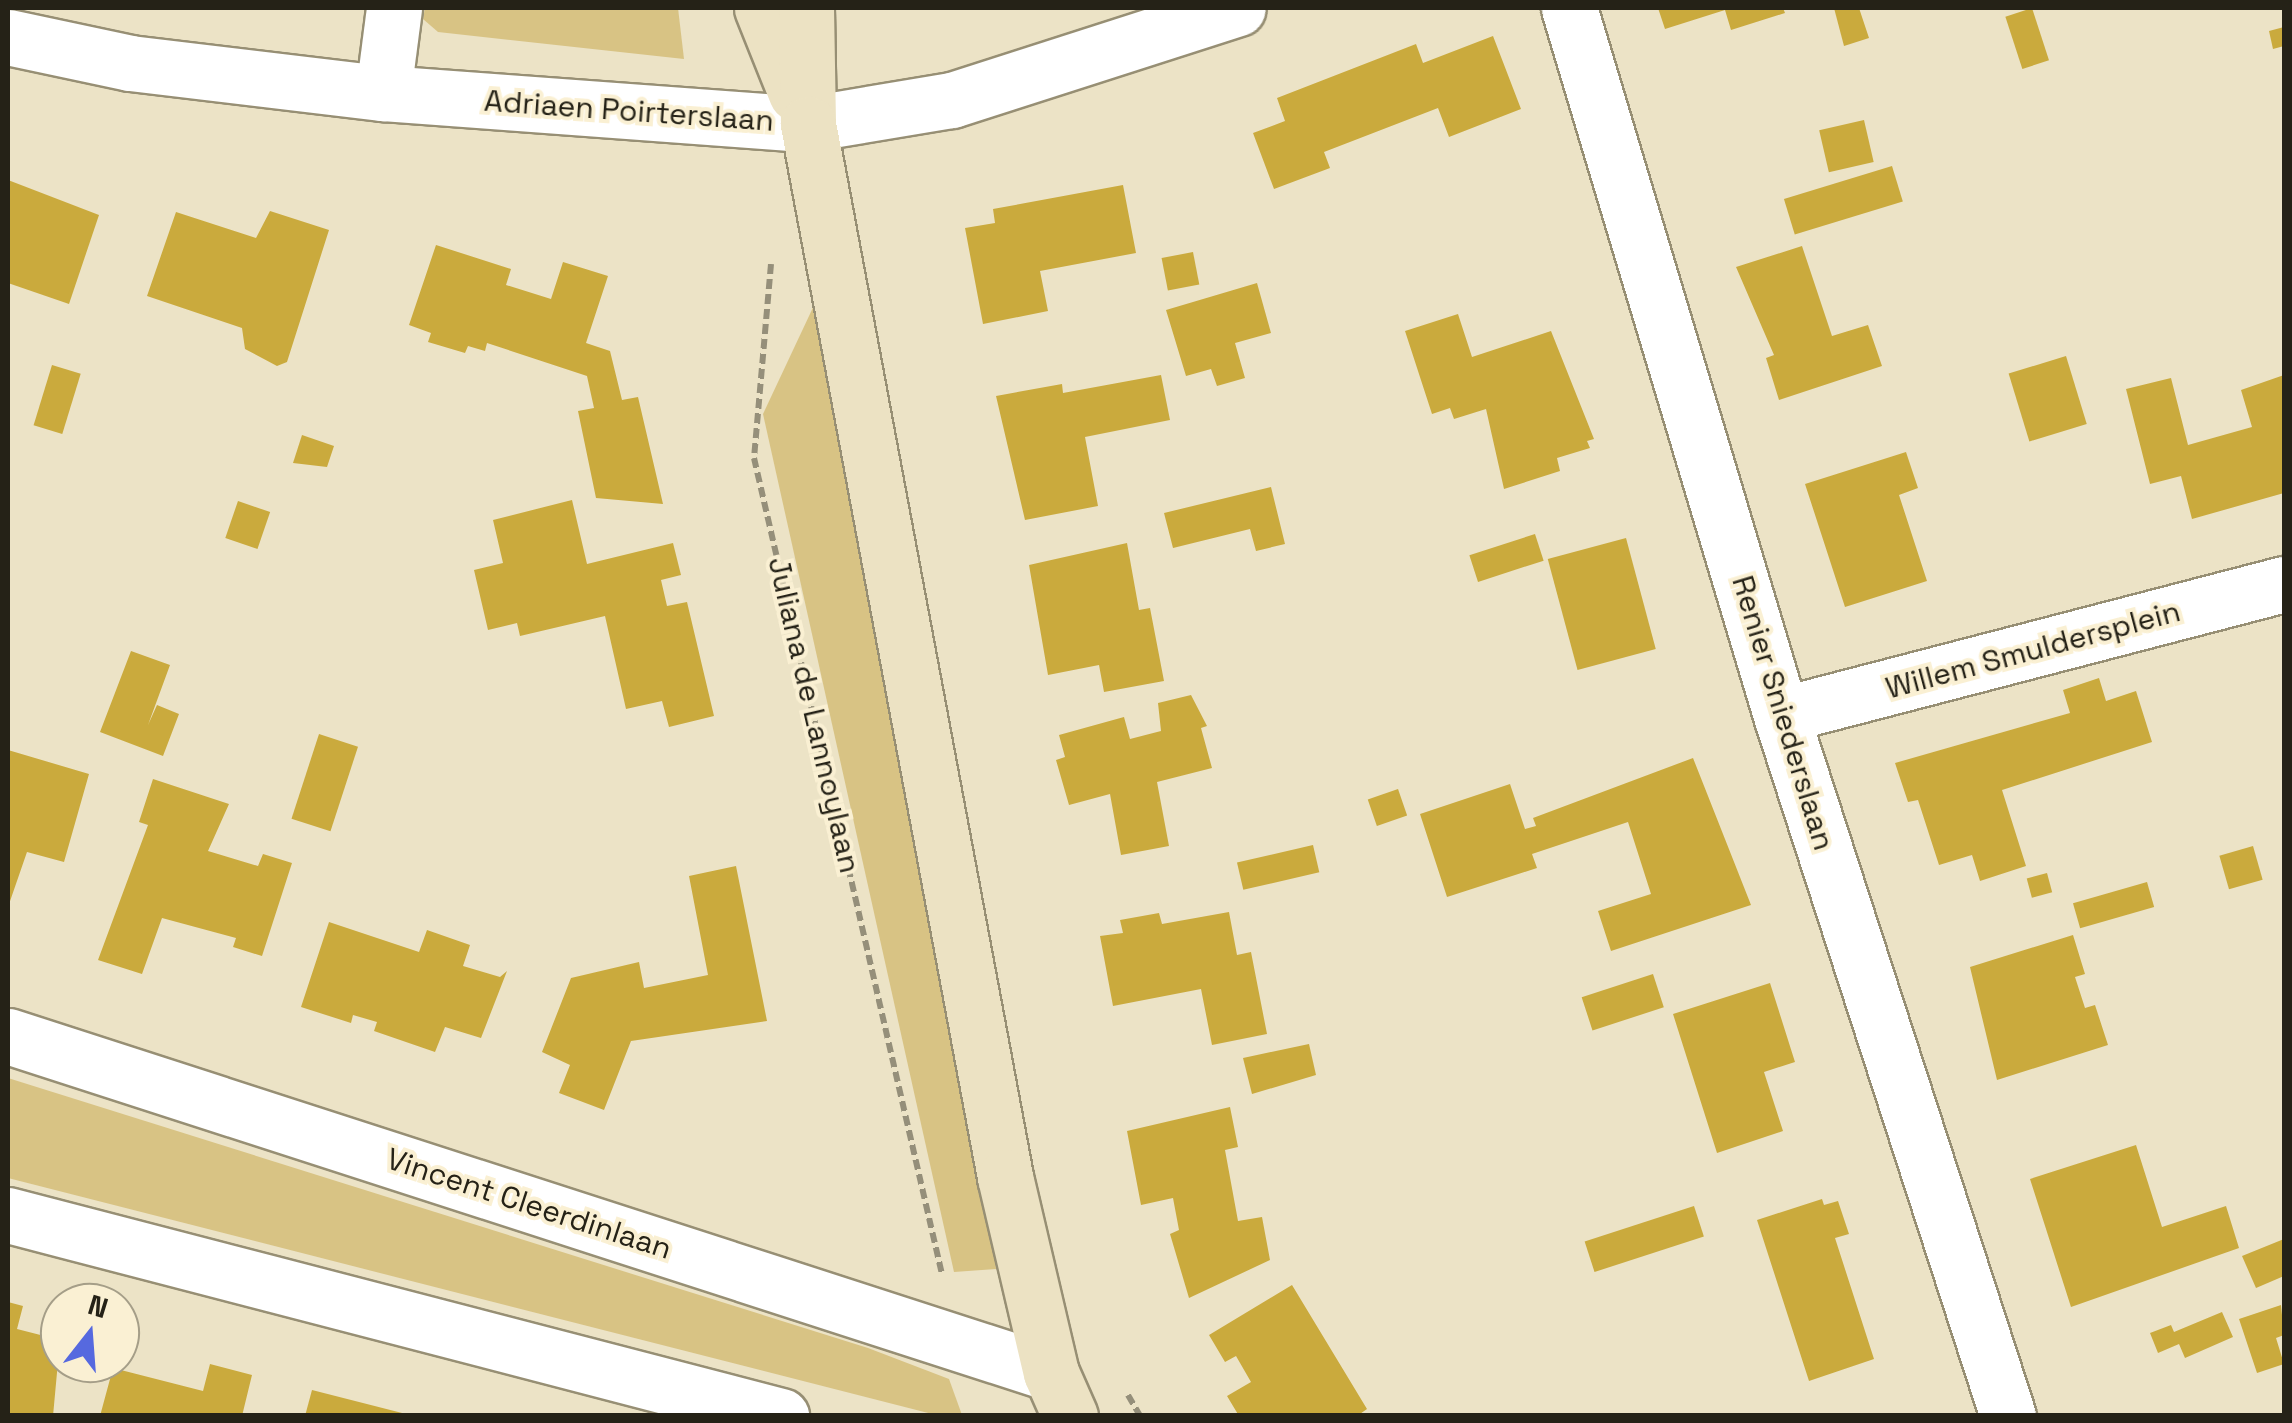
<!DOCTYPE html>
<style>
body{margin:0}
#map{position:relative;width:2292px;height:1423px;overflow:hidden;background:#ece3c6;font-family:"Space Grotesk",sans-serif}
div>[style]{position:absolute}
[style*='--x']{left:calc(var(--x)*1px);top:calc(var(--y)*1px);width:calc(var(--w)*1px);rotate:calc(var(--a)*1deg)}
.green>*{inset:0;background:#d8c384}
.building>*{inset:0;background:#caaa3d;transform-origin:0 0}
.path>*{height:6px;margin-top:-3px;transform-origin:0;background:repeating-linear-gradient(90deg,#958f7a 0 10px,transparent 0 15px)}
.roads{filter:drop-shadow(2px 0 #978f74) drop-shadow(-2px 0 #978f74) drop-shadow(0 2px #978f74) drop-shadow(0 -2px #978f74)}
.street>*{height:55px;margin:-27.5px;padding:0 27.5px;transform-origin:27.5px;border-radius:27.5px;background:#fff}
.secondary>*{height:55px;margin:-27.5px;padding:0 27.5px;transform-origin:27.5px;border-radius:27.5px;background:#ece2c3}
span{translate:-50% -50%;white-space:nowrap;text-align:center;line-height:1.15;-webkit-text-stroke:8px #faf0d3;paint-order:stroke}
.street-label{font-size:30px;color:#252217}
.frame{position:absolute;inset:0;border:10px solid #252217;pointer-events:none}
.north{position:absolute;left:40px;top:1283px;width:100px;height:100px;box-sizing:border-box;background:#faf0d3;border:2px solid #a59e88;border-radius:50%;rotate:17deg;font-size:28px;font-weight:700;line-height:40px;text-align:center;color:#252217}
.north::after{content:'';display:block;margin:auto;width:35px;height:45px;background:#5669df;clip-path:polygon(50% 0,100% 100%,50% 72%,0 100%)}
</style>
<div id="map">
<div class="green">
<i style="clip-path:polygon(425px 8px,678px 8px,684px 59px,438px 32px,423px 19px)"></i>
<i style="clip-path:polygon(817px 299px,995px 1255px,996px 1269px,954px 1272px,763px 414px)"></i>
<i style="clip-path:polygon(8px 1078px,868px 1348px,949px 1379px,962px 1415px,936px 1415px,8px 1178px)"></i>
</div>
<div class="building">
<i style="clip-path:polygon(1658px 8px,1783px 8px,1785px 13px,1731px 30px,1725px 10px,1665px 29px)"></i>
<i style="clip-path:polygon(1834px 8px,1859px 8px,1869px 38px,1844px 46px)"></i>
<i style="left:2032px;top:8px;width:55px;height:28px;rotate:72deg"></i>
<i style="clip-path:polygon(2284px 27px,2284px 46px,2273px 49px,2269px 31px)"></i>
<i style="clip-path:polygon(1493px 36px,1521px 109px,1449px 137px,1438px 108px,1324px 152px,1330px 168px,1274px 189px,1253px 133px,1285px 121px,1277px 98px,1416px 44px,1423px 63px)"></i>
<i style="left:1864px;top:120px;width:43px;height:46px;rotate:77deg"></i>
<i style="left:1892px;top:166px;width:37px;height:113px;rotate:73deg"></i>
<i style="clip-path:polygon(8px 180px,99px 215px,69px 304px,8px 283px)"></i>
<i style="clip-path:polygon(1123px 185px,1136px 253px,1040px 271px,1048px 311px,983px 324px,965px 228px,995px 223px,993px 209px)"></i>
<i style="clip-path:polygon(270px 211px,329px 230px,287px 362px,277px 366px,245px 349px,242px 328px,147px 296px,176px 212px,256px 238px)"></i>
<i style="clip-path:polygon(436px 245px,511px 269px,506px 285px,551px 299px,563px 262px,608px 276px,586px 343px,610px 351px,622px 400px,638px 397px,663px 504px,596px 498px,578px 411px,594px 408px,587px 376px,487px 343px,485px 351px,468px 346px,465px 353px,428px 342px,431px 333px,409px 325px)"></i>
<i style="clip-path:polygon(1802px 246px,1832px 336px,1868px 325px,1882px 366px,1779px 400px,1766px 358px,1774px 355px,1736px 267px)"></i>
<i style="left:1193px;top:252px;width:33px;height:32px;rotate:79deg"></i>
<i style="clip-path:polygon(1257px 283px,1271px 333px,1235px 343px,1245px 378px,1217px 386px,1211px 369px,1186px 376px,1166px 310px)"></i>
<i style="clip-path:polygon(1458px 314px,1472px 357px,1551px 331px,1594px 439px,1587px 441px,1590px 448px,1557px 458px,1560px 471px,1504px 489px,1486px 409px,1454px 419px,1450px 408px,1432px 414px,1405px 331px)"></i>
<i style="left:2066px;top:356px;width:71px;height:60px;rotate:73deg"></i>
<i style="left:52px;top:365px;width:30px;height:63px;rotate:17deg"></i>
<i style="clip-path:polygon(1161px 375px,1170px 420px,1085px 437px,1098px 506px,1025px 520px,996px 396px,1062px 384px,1063px 393px)"></i>
<i style="clip-path:polygon(2284px 375px,2284px 493px,2192px 519px,2181px 476px,2150px 484px,2126px 389px,2171px 378px,2188px 445px,2252px 427px,2241px 390px)"></i>
<i style="clip-path:polygon(302px 435px,334px 446px,327px 467px,293px 463px)"></i>
<i style="clip-path:polygon(1906px 452px,1918px 488px,1899px 495px,1927px 581px,1845px 607px,1805px 484px)"></i>
<i style="clip-path:polygon(1271px 487px,1285px 544px,1256px 551px,1250px 529px,1173px 548px,1164px 513px)"></i>
<i style="clip-path:polygon(572px 500px,587px 564px,673px 543px,681px 575px,661px 580px,667px 606px,687px 602px,714px 716px,669px 727px,662px 701px,626px 709px,605px 616px,520px 636px,517px 623px,488px 630px,474px 570px,503px 563px,493px 520px)"></i>
<i style="left:238px;top:501px;width:34px;height:39px;rotate:19deg"></i>
<i style="left:1535px;top:534px;width:28px;height:69px;rotate:72deg"></i>
<i style="left:1626px;top:538px;width:115px;height:81px;rotate:75deg"></i>
<i style="clip-path:polygon(1127px 543px,1139px 610px,1150px 608px,1164px 681px,1104px 692px,1099px 665px,1048px 675px,1029px 565px)"></i>
<i style="clip-path:polygon(131px 651px,170px 665px,148px 725px,157px 705px,179px 714px,163px 756px,100px 732px)"></i>
<i style="clip-path:polygon(2099px 678px,2106px 701px,2136px 691px,2152px 742px,2002px 790px,2026px 866px,1980px 881px,1972px 855px,1939px 865px,1918px 800px,1908px 802px,1895px 763px,2070px 713px,2063px 690px)"></i>
<i style="clip-path:polygon(1191px 695px,1207px 726px,1201px 728px,1212px 768px,1157px 782px,1169px 846px,1121px 855px,1110px 794px,1069px 805px,1056px 760px,1065px 757px,1059px 735px,1124px 717px,1130px 739px,1161px 731px,1158px 703px)"></i>
<i style="left:319px;top:734px;width:41px;height:89px;rotate:18deg"></i>
<i style="clip-path:polygon(8px 750px,89px 774px,64px 862px,27px 852px,8px 907px)"></i>
<i style="clip-path:polygon(1693px 758px,1751px 905px,1611px 951px,1598px 911px,1651px 894px,1628px 822px,1532px 854px,1537px 868px,1447px 897px,1420px 814px,1510px 784px,1525px 829px,1536px 826px,1533px 818px)"></i>
<i style="clip-path:polygon(153px 779px,229px 804px,208px 851px,258px 866px,263px 854px,292px 863px,262px 956px,233px 947px,236px 938px,162px 918px,142px 974px,98px 960px,148px 825px,139px 822px)"></i>
<i style="left:1398px;top:789px;width:28px;height:32px;rotate:71deg"></i>
<i style="left:1313px;top:845px;width:28px;height:78px;rotate:77deg"></i>
<i style="left:2253px;top:846px;width:35px;height:35px;rotate:74deg"></i>
<i style="clip-path:polygon(736px 866px,767px 1021px,631px 1041px,604px 1110px,559px 1093px,570px 1065px,542px 1052px,571px 978px,639px 962px,644px 988px,708px 975px,689px 876px)"></i>
<i style="left:2047px;top:873px;width:20px;height:21px;rotate:75deg"></i>
<i style="left:2147px;top:882px;width:26px;height:77px;rotate:74deg"></i>
<i style="clip-path:polygon(1229px 912px,1237px 955px,1251px 952px,1267px 1034px,1212px 1045px,1201px 989px,1113px 1006px,1100px 936px,1123px 933px,1120px 920px,1159px 913px,1162px 924px)"></i>
<i style="clip-path:polygon(329px 922px,419px 952px,427px 930px,470px 945px,463px 966px,500px 977px,507px 971px,481px 1038px,445px 1027px,435px 1052px,374px 1031px,377px 1022px,353px 1015px,351px 1023px,301px 1007px)"></i>
<i style="clip-path:polygon(2073px 935px,2085px 974px,2075px 977px,2085px 1008px,2095px 1005px,2108px 1045px,1997px 1080px,1970px 967px)"></i>
<i style="left:1653px;top:974px;width:35px;height:75px;rotate:72deg"></i>
<i style="clip-path:polygon(1770px 983px,1795px 1062px,1764px 1072px,1783px 1131px,1717px 1153px,1673px 1014px)"></i>
<i style="clip-path:polygon(1309px 1044px,1316px 1075px,1252px 1094px,1243px 1058px)"></i>
<i style="clip-path:polygon(1230px 1107px,1238px 1147px,1225px 1150px,1238px 1221px,1262px 1217px,1270px 1260px,1189px 1298px,1170px 1234px,1179px 1230px,1173px 1198px,1141px 1205px,1127px 1131px)"></i>
<i style="clip-path:polygon(2136px 1145px,2162px 1227px,2226px 1206px,2239px 1248px,2071px 1307px,2030px 1179px)"></i>
<i style="clip-path:polygon(1822px 1199px,1824px 1205px,1838px 1201px,1849px 1234px,1835px 1238px,1874px 1359px,1809px 1381px,1757px 1220px)"></i>
<i style="left:1694px;top:1206px;width:32px;height:115px;rotate:72deg"></i>
<i style="clip-path:polygon(2284px 1239px,2284px 1276px,2256px 1288px,2242px 1256px)"></i>
<i style="clip-path:polygon(1292px 1285px,1367px 1409px,1357px 1416px,1239px 1416px,1227px 1396px,1251px 1382px,1236px 1356px,1225px 1362px,1209px 1335px)"></i>
<i style="clip-path:polygon(8px 1302px,23px 1306px,17px 1329px,60px 1340px,53px 1416px,8px 1416px)"></i>
<i style="clip-path:polygon(2281px 1305px,2284px 1335px,2276px 1338px,2284px 1364px,2257px 1373px,2239px 1319px)"></i>
<i style="clip-path:polygon(2222px 1312px,2233px 1337px,2185px 1358px,2179px 1344px,2158px 1353px,2150px 1333px,2171px 1325px,2174px 1332px)"></i>
<i style="clip-path:polygon(210px 1364px,252px 1375px,242px 1416px,100px 1416px,113px 1368px,203px 1391px)"></i>
<i style="clip-path:polygon(312px 1390px,406px 1414px,406px 1416px,305px 1416px)"></i>
</div>
<div class="path">
<i style="--x:771;--y:264;--w:195;--a:95"></i>
<i style="--x:754;--y:458;--w:837;--a:77.03"></i>
<i style="--x:1128;--y:1395;--w:24;--a:60"></i>
</div>
<div class="roads">
<div class="street">
<i style="--x:1569;--y:8;--w:738;--a:73.31"></i>
<i style="--x:1781;--y:715;--w:737;--a:72.06"></i>
<i style="--x:8;--y:37;--w:125;--a:12"></i>
<i style="--x:130;--y:63;--w:255;--a:6.8"></i>
<i style="--x:383;--y:93;--w:426;--a:4.2"></i>
<i style="--x:808;--y:124;--w:146;--a:-9.5"></i>
<i style="--x:952;--y:100;--w:300;--a:-17.8"></i>
<i style="--x:383;--y:93;--w:86;--a:-82.6"></i>
<i style="--x:1781;--y:715;--w:520;--a:-14.6"></i>
<i style="--x:8;--y:1036;--w:1096;--a:17.91"></i>
<i style="--x:8;--y:1215;--w:799;--a:14.58"></i>
</div>
<div class="secondary">
<i style="--x:762;--y:8;--w:92;--a:68.2"></i>
<i style="--x:806;--y:8;--w:116;--a:89"></i>
<i style="--x:808;--y:124;--w:1071;--a:79.4"></i>
<i style="--x:1005;--y:1177;--w:201;--a:76.8"></i>
<i style="--x:1051;--y:1373;--w:47;--a:66.2"></i>
</div>
</div>
<div class="street-label">
<span style="left:629px;top:111px;rotate:4deg">Adriaen Poirterslaan</span>
<span style="left:2033px;top:650px;rotate:-15deg">Willem Smuldersplein</span>
<span style="left:1783px;top:713px;rotate:73deg">Renier Sniederslaan</span>
<span style="left:814px;top:715px;rotate:77deg">Juliana de Lannoylaan</span>
<span style="left:529px;top:1204px;rotate:18deg">Vincent Cleerdinlaan</span>
</div>
<div class="frame"></div>
<div class="north">N</div>
</div>
